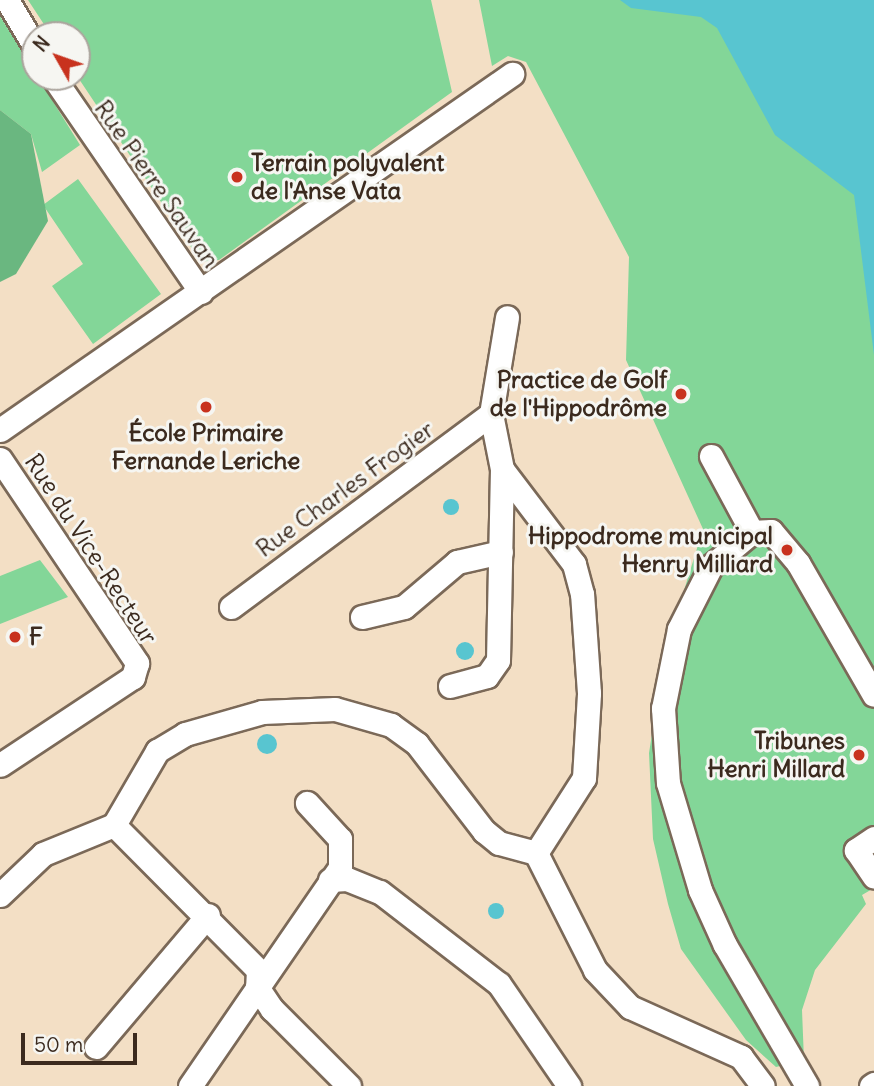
<!DOCTYPE html>
<meta charset="utf-8">
<style>
body{margin:0}
#map{position:relative;width:874px;height:1086px;overflow:hidden;background:#f3dfc5;font-family:Delius,sans-serif}
div>[style]{position:absolute}
[style*='--x']{left:calc(var(--x)*1px);top:calc(var(--y)*1px);width:calc(var(--w)*1px);rotate:calc(var(--a)*1deg)}
.green>*{inset:0;background:#83d698}
.forest>*{inset:0;background:#6ab780}
.water>*{inset:0;background:#58c5d0}
.round{border-radius:50%}
.roads{filter:drop-shadow(2px 0 #7b6958) drop-shadow(-2px 0 #7b6958) drop-shadow(0 2px #7b6958) drop-shadow(0 -2px #7b6958)}
.minor>*{height:23px;margin:-11.5px;padding:0 11.5px;transform-origin:11.5px;border-radius:11.5px;background:#fff}
.dots>*{width:19px;height:19px;translate:-50% -50%;box-sizing:border-box;border:4px solid #f6f6f2;border-radius:50%}
span{translate:-50% -50%;white-space:nowrap;text-align:center;line-height:1.15;-webkit-text-stroke:6px #f6f6f2;paint-order:stroke}
.poi-label{font-size:24px;color:#3b2a1e;font-weight:700}
.left{translate:0 -50%;text-align:left}
.right{translate:-100% -50%;text-align:right}
.street-label{font-size:24px;color:#3b2a1e}
.north{position:absolute;left:21px;top:21px;width:70px;height:70px;box-sizing:border-box;background:#f6f6f2;border:2px solid #aba49d;border-radius:50%;rotate:310deg;font-size:19px;font-weight:700;line-height:28px;text-align:center;color:#3b2a1e}
.north::after{content:'';display:block;margin:auto;width:24px;height:32px;background:#c8321e;clip-path:polygon(50% 0,100% 100%,50% 72%,0 100%)}
.scale{position:absolute;left:21px;top:1033px;width:116px;height:32px;box-sizing:border-box;border:4px solid #3b2a1e;border-top:0;padding-left:9px;font-size:21px;line-height:24px;white-space:nowrap;color:#3b2a1e;-webkit-text-stroke:5px #f6f6f2;paint-order:stroke}
</style>
<div id="map">
<div class="green">
<i style="clip-path:polygon(28px 0,431px 0,452px 92px,219px 260px,201px 262px,77px 76px,77px 35px,51px 35px)"></i>
<i style="clip-path:polygon(479px 0,874px 0,874px 888px,862px 895px,866px 904px,815px 970px,802px 1010px,804px 1060px,776px 1067px,746px 1040px,681px 949px,668px 904px,653px 839px,649px 753px,665px 652px,703px 529px,626px 360px,629px 257px,526px 62px,508px 56px,492px 66px)"></i>
<i style="clip-path:polygon(0 16px,80px 145px,42px 172px,31px 134px,0 110px)"></i>
<i style="clip-path:polygon(78px 179px,161px 294px,93px 344px,52px 286px,83px 264px,43px 205px)"></i>
<i style="clip-path:polygon(40px 560px,68px 597px,0 624px,0 576px)"></i>
</div>
<div class="forest">
<i style="clip-path:polygon(0 110px,31px 134px,48px 221px,16px 274px,0 282px)"></i>
</div>
<div class="water">
<i style="clip-path:polygon(620px 0,874px 0,874px 355px,854px 195px,775px 135px,717px 28px,701px 17px,631px 8px)"></i>
<i class="round" style="left:443px;top:499px;width:16px;height:16px"></i>
<i class="round" style="left:456px;top:642px;width:18px;height:18px"></i>
<i class="round" style="left:257px;top:734px;width:20px;height:20px"></i>
<i class="round" style="left:488px;top:903px;width:16px;height:16px"></i>
</div>
<div class="roads">
<div class="minor">
<i style="--x:7;--y:0;--w:55;--a:59.2"></i>
<i style="--x:53;--y:77;--w:261;--a:55.5"></i>
<i style="--x:0;--y:430;--w:624;--a:-34.81"></i>
<i style="--x:711;--y:456;--w:86;--a:61.7"></i>
<i style="--x:752;--y:532;--w:53;--a:140.3"></i>
<i style="--x:711;--y:566;--w:71;--a:116.9"></i>
<i style="--x:679;--y:629;--w:81;--a:101.4"></i>
<i style="--x:663;--y:708;--w:75;--a:86.2"></i>
<i style="--x:668;--y:783;--w:112;--a:73.3"></i>
<i style="--x:700;--y:890;--w:60;--a:65.6"></i>
<i style="--x:725;--y:945;--w:163;--a:59.8"></i>
<i style="--x:0;--y:459;--w:246;--a:56.1"></i>
<i style="--x:137;--y:663;--w:15;--a:106"></i>
<i style="--x:133;--y:677;--w:159;--a:146.5"></i>
<i style="--x:752;--y:532;--w:19;--a:-3"></i>
<i style="--x:771;--y:531;--w:42;--a:49.8"></i>
<i style="--x:798;--y:563;--w:152;--a:60.1"></i>
<i style="--x:231;--y:607;--w:324;--a:-36.6"></i>
<i style="--x:362;--y:617;--w:43;--a:-13.4"></i>
<i style="--x:404;--y:607;--w:70;--a:-40.3"></i>
<i style="--x:457;--y:562;--w:45;--a:-12.8"></i>
<i style="--x:450;--y:686;--w:38;--a:-15"></i>
<i style="--x:487;--y:676;--w:19;--a:-55"></i>
<i style="--x:498;--y:660;--w:191;--a:-88.8"></i>
<i style="--x:502;--y:469;--w:56;--a:-101.3"></i>
<i style="--x:491;--y:414;--w:98;--a:-80.6"></i>
<i style="--x:114;--y:825;--w:204;--a:45.2"></i>
<i style="--x:258;--y:970;--w:17;--a:93"></i>
<i style="--x:257;--y:987;--w:27;--a:56"></i>
<i style="--x:272;--y:1009;--w:109;--a:45"></i>
<i style="--x:874;--y:838;--w:22;--a:146"></i>
<i style="--x:856;--y:850;--w:32;--a:56"></i>
<i style="--x:536;--y:853;--w:131;--a:63.2"></i>
<i style="--x:595;--y:970;--w:51;--a:46.6"></i>
<i style="--x:630;--y:1007;--w:122;--a:24.2"></i>
<i style="--x:741;--y:1057;--w:36;--a:53"></i>
<i style="--x:330;--y:880;--w:17;--a:-3"></i>
<i style="--x:347;--y:879;--w:35;--a:22"></i>
<i style="--x:380;--y:892;--w:150;--a:37.7"></i>
<i style="--x:499;--y:984;--w:124;--a:55.5"></i>
<i style="--x:0;--y:895;--w:59;--a:-43.6"></i>
<i style="--x:43;--y:854;--w:77;--a:-22.2"></i>
<i style="--x:114;--y:825;--w:86;--a:-59.8"></i>
<i style="--x:157;--y:751;--w:33;--a:-31"></i>
<i style="--x:185;--y:734;--w:80;--a:-15.9"></i>
<i style="--x:262;--y:712;--w:73;--a:-2.4"></i>
<i style="--x:335;--y:709;--w:58;--a:15.9"></i>
<i style="--x:391;--y:725;--w:32;--a:36"></i>
<i style="--x:417;--y:744;--w:110;--a:52.4"></i>
<i style="--x:484;--y:831;--w:19;--a:39"></i>
<i style="--x:499;--y:843;--w:38;--a:15"></i>
<i style="--x:536;--y:853;--w:89;--a:-57.4"></i>
<i style="--x:584;--y:778;--w:85;--a:-86.6"></i>
<i style="--x:589;--y:693;--w:99;--a:-94"></i>
<i style="--x:582;--y:594;--w:31;--a:-105"></i>
<i style="--x:574;--y:564;--w:119;--a:-127.2"></i>
<i style="--x:96;--y:1047;--w:173;--a:-49.7"></i>
<i style="--x:190;--y:1086;--w:265;--a:-55.5"></i>
<i style="--x:340;--y:868;--w:29;--a:-90"></i>
<i style="--x:340;--y:839;--w:49;--a:-132.5"></i>
<i style="--x:871;--y:1086;--w:4;--a:-34"></i>
</div>
</div>
<div class="dots">
<i style="left:237px;top:177px;background:#c8321e"></i>
<i style="left:681px;top:394px;background:#c8321e"></i>
<i style="left:206px;top:407px;background:#c8321e"></i>
<i style="left:787px;top:550px;background:#c8321e"></i>
<i style="left:15px;top:637px;background:#c8321e"></i>
<i style="left:859px;top:755px;background:#c8321e"></i>
</div>
<div class="poi-label">
<span class="left" style="left:251px;top:177px">Terrain polyvalent<br>de l'Anse Vata</span>
<span class="right" style="left:667px;top:394px">Practice de Golf<br>de l'Hippodrôme</span>
<span style="left:206px;top:447px">École Primaire<br>Fernande Leriche</span>
<span class="right" style="left:773px;top:550px">Hippodrome municipal<br>Henry Milliard</span>
<span class="left" style="left:29px;top:637px">F</span>
<span class="right" style="left:845px;top:755px">Tribunes<br>Henri Millard</span>
</div>
<div class="street-label">
<span style="left:157px;top:184px;rotate:55deg">Rue Pierre Sauvan</span>
<span style="left:345px;top:489px;rotate:-36deg">Rue Charles Frogier</span>
<span style="left:91px;top:549px;rotate:57deg">Rue du Vice-Recteur</span>
</div>
<div class="north">N</div>
<div class="scale">50 m</div>
</div>
